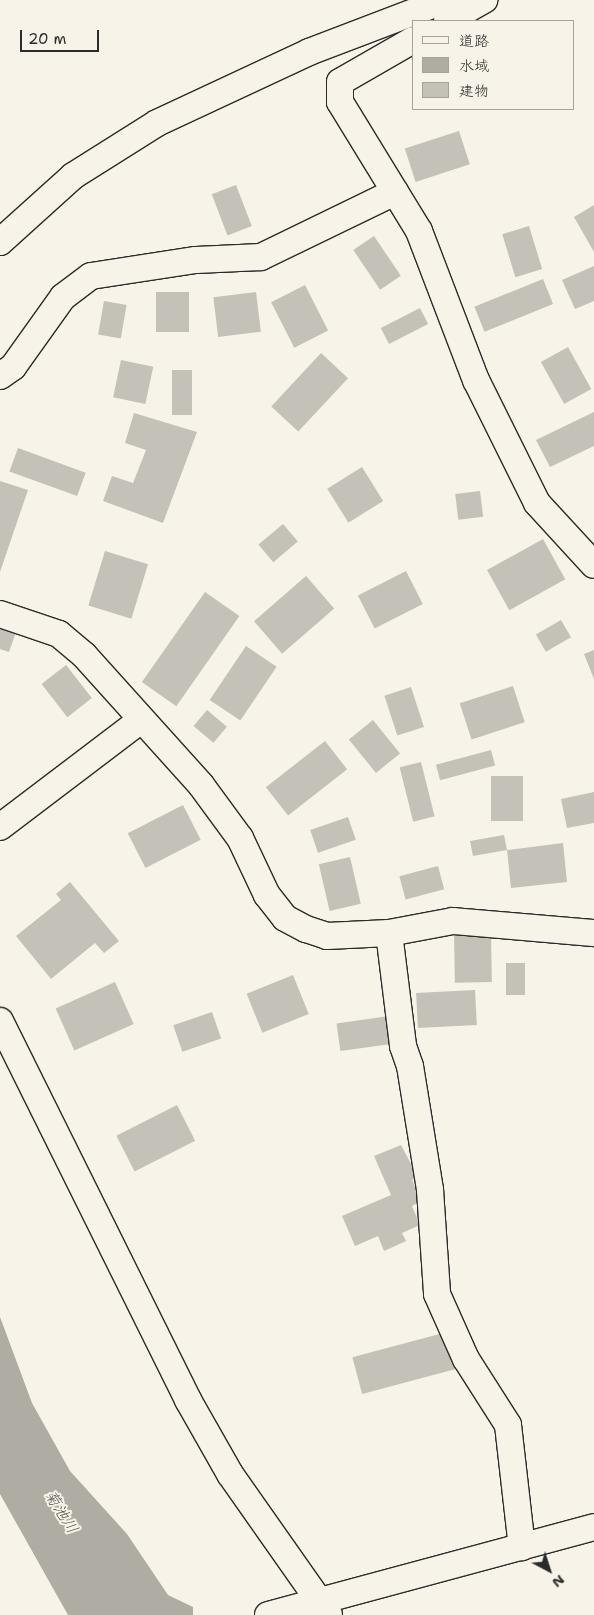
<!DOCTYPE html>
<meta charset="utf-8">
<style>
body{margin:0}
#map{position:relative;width:594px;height:1615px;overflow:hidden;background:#f7f3e8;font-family:"Shantell Sans","Klee One",sans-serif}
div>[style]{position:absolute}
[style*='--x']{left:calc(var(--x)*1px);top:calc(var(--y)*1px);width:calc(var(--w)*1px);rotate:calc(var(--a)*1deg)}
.water>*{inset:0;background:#afaca4}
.building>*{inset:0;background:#c4c1b9;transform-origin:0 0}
.roads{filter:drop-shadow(1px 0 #2b2b2b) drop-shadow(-1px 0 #2b2b2b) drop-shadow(0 1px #2b2b2b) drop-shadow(0 -1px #2b2b2b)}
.minor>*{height:26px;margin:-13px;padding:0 13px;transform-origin:13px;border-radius:13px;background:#f7f3e8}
span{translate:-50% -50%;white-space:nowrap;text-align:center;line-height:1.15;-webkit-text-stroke:4px #f7f3e8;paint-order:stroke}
.water-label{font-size:16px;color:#53524f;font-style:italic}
.legend{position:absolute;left:412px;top:20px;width:162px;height:90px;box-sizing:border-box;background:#f7f3e8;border:1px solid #a5a39c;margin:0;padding:6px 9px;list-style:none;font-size:15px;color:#2b2b2b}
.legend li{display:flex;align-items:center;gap:10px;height:25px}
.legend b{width:25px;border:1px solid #a5a39c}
.north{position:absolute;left:524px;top:1545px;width:50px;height:50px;-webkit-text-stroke:4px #f7f3e8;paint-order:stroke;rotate:140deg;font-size:14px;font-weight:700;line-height:20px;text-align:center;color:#2b2b2b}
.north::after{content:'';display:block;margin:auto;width:18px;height:22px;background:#2b2b2b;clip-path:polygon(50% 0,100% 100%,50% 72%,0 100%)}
.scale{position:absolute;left:20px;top:30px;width:79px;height:22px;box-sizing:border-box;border:2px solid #2b2b2b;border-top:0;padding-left:6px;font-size:15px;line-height:18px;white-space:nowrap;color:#2b2b2b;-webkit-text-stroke:4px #f7f3e8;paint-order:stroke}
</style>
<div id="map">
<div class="water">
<i style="clip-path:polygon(0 1317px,32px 1403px,70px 1471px,127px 1534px,168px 1595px,193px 1607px,193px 1615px,68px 1615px,0 1494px)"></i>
</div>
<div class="building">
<i style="left:459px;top:131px;width:35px;height:57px;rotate:72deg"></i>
<i style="left:236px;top:185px;width:44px;height:26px;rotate:69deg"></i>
<i style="clip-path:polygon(594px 205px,594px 252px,574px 217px)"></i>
<i style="left:529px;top:226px;width:45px;height:28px;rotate:73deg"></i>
<i style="left:374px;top:236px;width:48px;height:25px;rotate:56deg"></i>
<i style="clip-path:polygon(594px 266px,594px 301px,575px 309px,562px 280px)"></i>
<i style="left:543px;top:279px;width:27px;height:74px;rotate:68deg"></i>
<i style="left:305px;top:285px;width:51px;height:38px;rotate:63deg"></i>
<i style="left:156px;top:292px;width:33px;height:40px"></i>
<i style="left:256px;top:292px;width:40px;height:43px;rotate:83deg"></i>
<i style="left:104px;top:301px;width:23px;height:34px;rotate:10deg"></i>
<i style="left:420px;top:308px;width:18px;height:44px;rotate:63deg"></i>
<i style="left:568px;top:347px;width:48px;height:31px;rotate:61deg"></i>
<i style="left:321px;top:353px;width:37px;height:73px;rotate:43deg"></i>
<i style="left:121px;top:360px;width:33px;height:38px;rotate:12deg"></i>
<i style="left:172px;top:370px;width:20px;height:45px"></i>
<i style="clip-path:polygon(594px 412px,594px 446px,550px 467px,536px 440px)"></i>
<i style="clip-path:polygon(134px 413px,197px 432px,163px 523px,103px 501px,112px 476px,133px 483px,146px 450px,125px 443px)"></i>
<i style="left:18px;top:448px;width:72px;height:25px;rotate:20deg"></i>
<i style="left:362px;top:467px;width:40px;height:41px;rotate:58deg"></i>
<i style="clip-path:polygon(0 481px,28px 490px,0 572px)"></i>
<i style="left:480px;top:491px;width:26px;height:25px;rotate:83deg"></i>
<i style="left:283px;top:524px;width:23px;height:32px;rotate:50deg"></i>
<i style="left:543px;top:539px;width:46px;height:64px;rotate:61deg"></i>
<i style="left:105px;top:551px;width:45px;height:57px;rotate:17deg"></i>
<i style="left:406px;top:571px;width:37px;height:54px;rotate:63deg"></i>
<i style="left:306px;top:576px;width:43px;height:69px;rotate:49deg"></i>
<i style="left:205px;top:592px;width:42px;height:110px;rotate:35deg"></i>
<i style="left:561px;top:620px;width:20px;height:29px;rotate:60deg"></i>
<i style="clip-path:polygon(0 627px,16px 632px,9px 652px,0 649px)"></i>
<i style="left:246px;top:646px;width:37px;height:65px;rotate:34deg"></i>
<i style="clip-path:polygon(594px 650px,594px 679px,584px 654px)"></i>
<i style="left:66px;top:665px;width:42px;height:31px;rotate:52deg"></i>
<i style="left:513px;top:686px;width:38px;height:56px;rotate:72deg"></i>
<i style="left:411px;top:687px;width:42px;height:28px;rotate:72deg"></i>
<i style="left:207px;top:710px;width:26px;height:21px;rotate:40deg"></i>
<i style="left:373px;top:720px;width:43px;height:31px;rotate:51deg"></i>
<i style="left:325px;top:741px;width:36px;height:75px;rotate:52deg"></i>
<i style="left:491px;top:750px;width:16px;height:57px;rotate:75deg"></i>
<i style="left:421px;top:762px;width:56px;height:22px;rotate:76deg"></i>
<i style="left:491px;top:776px;width:32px;height:45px"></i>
<i style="clip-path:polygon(594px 792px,594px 823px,567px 828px,561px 799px)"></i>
<i style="left:183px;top:805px;width:39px;height:62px;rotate:63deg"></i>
<i style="left:348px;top:817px;width:24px;height:40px;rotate:71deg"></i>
<i style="clip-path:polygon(504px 835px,507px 850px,563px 843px,567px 882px,511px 888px,507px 850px,473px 856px,470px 841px)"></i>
<i style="left:350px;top:857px;width:48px;height:32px;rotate:77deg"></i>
<i style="left:438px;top:866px;width:24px;height:40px;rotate:75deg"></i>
<i style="clip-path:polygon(70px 882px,119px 941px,104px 953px,95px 943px,51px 979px,16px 936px,61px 900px,56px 894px)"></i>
<i style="left:491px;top:932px;width:50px;height:37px;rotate:89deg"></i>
<i style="left:506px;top:963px;width:19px;height:32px"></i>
<i style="left:293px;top:975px;width:42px;height:50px;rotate:68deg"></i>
<i style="left:115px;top:982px;width:46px;height:65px;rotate:66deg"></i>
<i style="left:475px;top:990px;width:35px;height:59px;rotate:87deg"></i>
<i style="left:212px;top:1012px;width:28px;height:41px;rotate:71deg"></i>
<i style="left:389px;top:1016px;width:28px;height:53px;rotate:82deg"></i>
<i style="left:177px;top:1105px;width:40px;height:68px;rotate:63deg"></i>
<i style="clip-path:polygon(401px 1145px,418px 1177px,412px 1180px,421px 1201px,412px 1206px,420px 1225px,402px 1233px,406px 1241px,384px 1251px,378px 1236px,355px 1246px,342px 1216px,391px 1195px,374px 1156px)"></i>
<i style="left:447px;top:1332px;width:38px;height:98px;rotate:75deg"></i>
</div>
<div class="roads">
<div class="minor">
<i style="--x:447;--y:21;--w:43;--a:-29.6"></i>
<i style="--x:413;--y:40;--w:84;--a:150.1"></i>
<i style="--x:340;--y:82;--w:20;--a:90"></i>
<i style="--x:340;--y:102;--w:151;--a:58.5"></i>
<i style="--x:419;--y:231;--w:160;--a:69.1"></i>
<i style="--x:476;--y:380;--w:137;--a:63.6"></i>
<i style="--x:537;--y:503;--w:84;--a:47.4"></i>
<i style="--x:0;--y:242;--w:98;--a:-42.1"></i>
<i style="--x:73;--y:176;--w:99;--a:-32.2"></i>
<i style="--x:157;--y:123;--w:168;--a:-25"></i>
<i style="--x:309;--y:52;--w:146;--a:-20.9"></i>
<i style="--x:0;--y:376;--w:16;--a:-35"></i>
<i style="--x:13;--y:367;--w:86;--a:-54.5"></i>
<i style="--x:63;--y:297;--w:35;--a:-37"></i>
<i style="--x:91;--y:276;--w:106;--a:-8.7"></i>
<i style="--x:196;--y:260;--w:65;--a:-2.6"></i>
<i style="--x:261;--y:257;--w:149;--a:-25.9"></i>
<i style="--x:0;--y:614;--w:62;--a:18.7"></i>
<i style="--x:59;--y:634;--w:33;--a:40"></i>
<i style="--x:84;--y:655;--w:175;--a:48"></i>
<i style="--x:201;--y:785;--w:66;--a:53.7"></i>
<i style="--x:240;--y:838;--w:63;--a:64.7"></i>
<i style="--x:267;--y:895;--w:29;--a:52"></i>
<i style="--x:285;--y:918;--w:24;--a:28"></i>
<i style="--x:306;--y:929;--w:22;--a:18"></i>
<i style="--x:327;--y:936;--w:62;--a:-2.8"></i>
<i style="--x:389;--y:933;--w:65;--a:-10.6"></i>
<i style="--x:453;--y:921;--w:142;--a:4.9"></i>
<i style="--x:0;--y:827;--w:177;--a:-37.2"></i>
<i style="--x:389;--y:933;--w:114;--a:82.9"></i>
<i style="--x:403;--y:1046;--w:21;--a:71"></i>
<i style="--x:410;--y:1066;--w:126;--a:80.8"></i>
<i style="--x:430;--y:1190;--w:104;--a:86.1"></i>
<i style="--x:437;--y:1294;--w:71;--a:66"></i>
<i style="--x:466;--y:1359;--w:78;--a:57.5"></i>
<i style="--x:508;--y:1425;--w:123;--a:83.5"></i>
<i style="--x:0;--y:1021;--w:423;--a:63.6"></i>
<i style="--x:188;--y:1400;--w:85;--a:60.4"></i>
<i style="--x:230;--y:1474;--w:172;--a:54.9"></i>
<i style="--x:268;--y:1615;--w:338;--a:-15.1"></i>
</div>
</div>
<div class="water-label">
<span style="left:61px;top:1512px;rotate:58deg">菊池川</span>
</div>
<ul class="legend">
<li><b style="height:6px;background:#f7f3e8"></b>道路</li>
<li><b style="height:14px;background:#afaca4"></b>水域</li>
<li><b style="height:14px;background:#c4c1b9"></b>建物</li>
</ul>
<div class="north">N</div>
<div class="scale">20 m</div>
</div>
